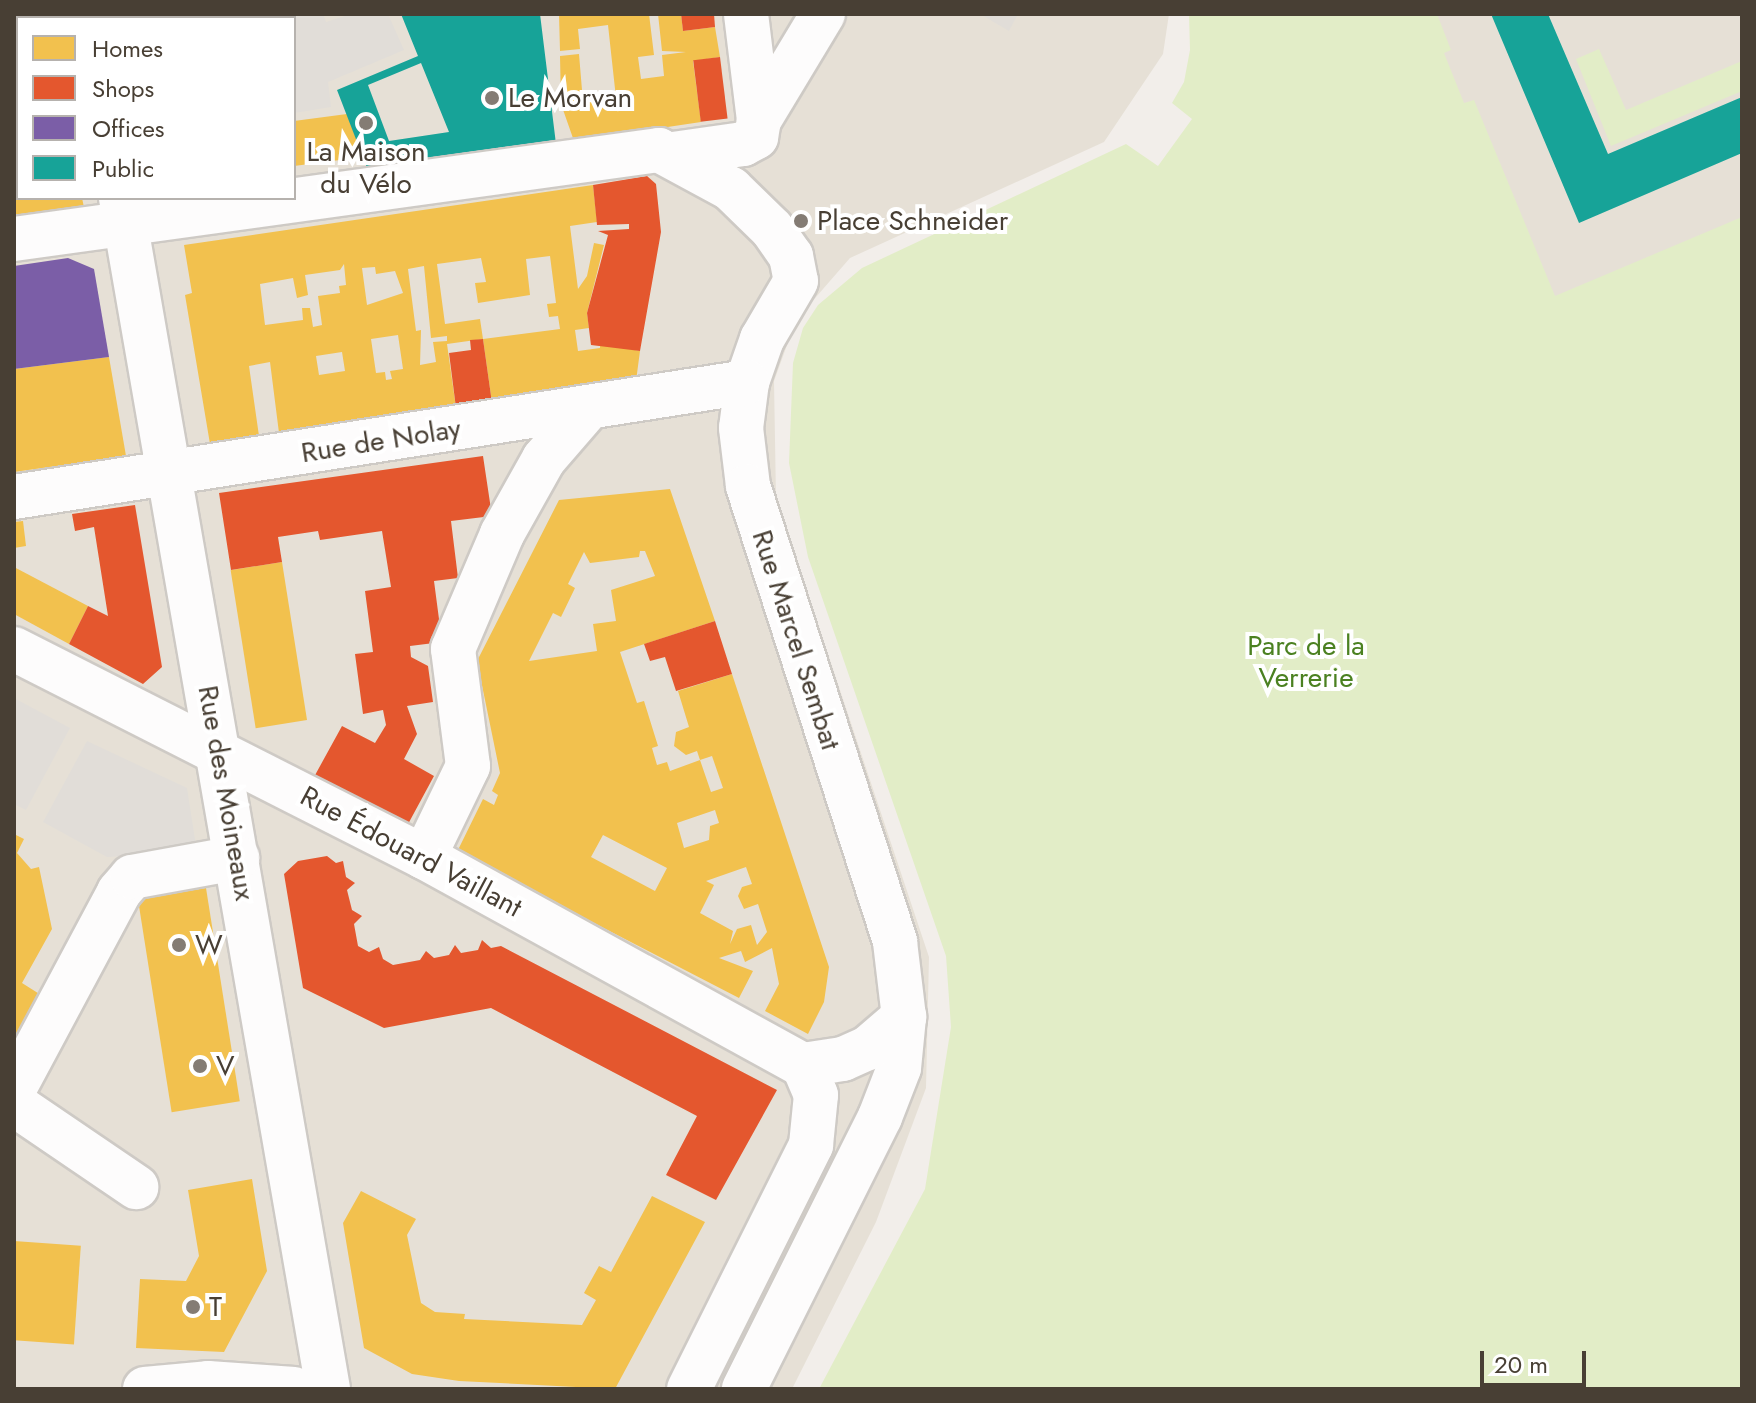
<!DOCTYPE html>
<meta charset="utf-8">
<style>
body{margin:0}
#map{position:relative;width:1756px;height:1403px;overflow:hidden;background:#f2eeea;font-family:Jost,sans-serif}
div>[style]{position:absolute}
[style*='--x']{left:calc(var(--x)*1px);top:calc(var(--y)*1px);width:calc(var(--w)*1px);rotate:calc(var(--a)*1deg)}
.residential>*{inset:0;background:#e6e0d6}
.green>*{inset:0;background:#e2edc7}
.parking>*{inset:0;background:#e1ddd8}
.homes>*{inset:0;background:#f2c14e;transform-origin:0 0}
.shops>*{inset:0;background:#e4572e;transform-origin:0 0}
.offices>*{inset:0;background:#7b5ea7}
.public>*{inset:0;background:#17a398}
.roads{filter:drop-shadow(2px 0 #cecac5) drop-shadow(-2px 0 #cecac5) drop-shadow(0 2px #cecac5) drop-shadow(0 -2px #cecac5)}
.minor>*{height:44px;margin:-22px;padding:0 22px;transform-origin:22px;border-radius:22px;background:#fdfcfc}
.dots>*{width:22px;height:22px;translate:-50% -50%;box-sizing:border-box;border:4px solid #fff;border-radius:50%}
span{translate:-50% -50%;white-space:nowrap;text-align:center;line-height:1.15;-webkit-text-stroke:8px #fff;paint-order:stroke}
.poi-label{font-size:28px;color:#483f34}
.left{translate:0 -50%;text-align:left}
.street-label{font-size:28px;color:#483f34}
.park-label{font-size:28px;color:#4b8121}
.frame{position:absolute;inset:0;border:16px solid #483f34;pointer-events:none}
.legend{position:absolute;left:16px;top:16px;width:280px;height:184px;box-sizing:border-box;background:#fff;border:2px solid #b6b2ae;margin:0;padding:10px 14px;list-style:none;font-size:24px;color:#483f34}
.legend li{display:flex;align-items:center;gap:16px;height:40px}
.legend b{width:40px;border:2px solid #b6b2ae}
.scale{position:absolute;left:1480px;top:1351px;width:106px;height:36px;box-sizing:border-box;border:4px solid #483f34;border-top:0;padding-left:10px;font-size:24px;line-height:28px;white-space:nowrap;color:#483f34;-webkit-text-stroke:6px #fff;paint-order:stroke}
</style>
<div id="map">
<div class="residential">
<i style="clip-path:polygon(evenodd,14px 14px,1169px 14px,1163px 54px,1104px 142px,850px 258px,796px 320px,774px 381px,776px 498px,929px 957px,926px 1088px,876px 1222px,792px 1389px,14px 1389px,14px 14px,18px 18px,294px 18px,294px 198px,18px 198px,18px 18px)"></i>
<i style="clip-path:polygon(1216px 14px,1742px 14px,1742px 292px,1597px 349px)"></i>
</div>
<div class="green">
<i style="clip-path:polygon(1189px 14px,1437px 14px,1451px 50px,1444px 53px,1464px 103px,1474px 100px,1555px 296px,1742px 217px,1742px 1389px,819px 1389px,925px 1189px,951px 1027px,946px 956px,808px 557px,789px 463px,793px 363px,803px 328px,818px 305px,862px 268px,1126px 144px,1158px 166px,1192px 119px,1172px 103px,1184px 82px,1190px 50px)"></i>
<i style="clip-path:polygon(1599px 49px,1626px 110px,1742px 61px,1742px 91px,1611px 146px,1576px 59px)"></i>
</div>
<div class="parking">
<i style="clip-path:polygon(189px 14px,323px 14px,326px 22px,351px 14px,388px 14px,404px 50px,328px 82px,331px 107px,294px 113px,294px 18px)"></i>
<i style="clip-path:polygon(980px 14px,1018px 14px,1009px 31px)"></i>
<i style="clip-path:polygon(14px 698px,70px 728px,26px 810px,14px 804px)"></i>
<i style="clip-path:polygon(87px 741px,187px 788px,197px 852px,107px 857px,43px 822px)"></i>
</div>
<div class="homes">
<i style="clip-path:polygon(134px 14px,181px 14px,134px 18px)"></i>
<i style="clip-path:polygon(559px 14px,649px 14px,654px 55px,638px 57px,641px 79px,664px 76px,662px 55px,686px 52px,662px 51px,658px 14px,681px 14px,683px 31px,715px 27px,720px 57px,693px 61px,701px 122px,574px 141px,561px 104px,560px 56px,579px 54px,583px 102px,616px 98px,608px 25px,578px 29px,580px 49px,560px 51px)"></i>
<i style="clip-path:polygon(18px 24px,18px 108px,17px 108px,14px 26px)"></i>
<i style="clip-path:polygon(347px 114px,363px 157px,294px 166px,294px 121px)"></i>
<i style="clip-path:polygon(18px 179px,18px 198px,82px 198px,85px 212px,14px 222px)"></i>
<i style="clip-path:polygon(evenodd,593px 185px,597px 222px,570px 226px,578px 289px,587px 276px,594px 243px,604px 245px,587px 313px,589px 328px,575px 330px,578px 351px,600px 348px,600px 343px,640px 351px,636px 381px,492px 403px,483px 339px,560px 329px,558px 316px,549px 317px,547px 304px,556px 303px,550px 256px,526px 259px,530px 295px,478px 303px,475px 283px,486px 282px,481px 258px,437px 264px,445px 324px,480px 319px,483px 339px,447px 344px,456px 408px,279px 433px,270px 362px,249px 366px,259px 436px,210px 444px,185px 295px,192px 293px,184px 245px,593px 185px,344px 264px,346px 285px,339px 286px,340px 293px,318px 296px,322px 325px,313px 327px,310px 308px,302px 308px,303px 320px,265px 325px,260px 284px,293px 278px,297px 298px,308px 295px,305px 275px,340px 270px,344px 264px,593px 185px,424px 266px,431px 338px,447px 336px,447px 341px,433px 342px,436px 362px,420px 365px,421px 330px,416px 331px,408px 269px,424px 266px,593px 185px,375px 267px,376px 274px,395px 271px,403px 293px,367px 305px,362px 268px,375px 267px,593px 185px,398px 335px,403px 369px,390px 371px,392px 379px,386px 380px,385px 372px,376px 373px,371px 339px,398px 335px,593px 185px,342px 352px,345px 371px,319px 375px,316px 356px,342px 352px)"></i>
<i style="clip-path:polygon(109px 357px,126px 456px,14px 472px,14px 369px)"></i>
<i style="clip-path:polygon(evenodd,670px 489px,715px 621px,620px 652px,637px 703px,644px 701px,658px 746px,652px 748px,657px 765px,667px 762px,670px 771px,700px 760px,711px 792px,723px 788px,712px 756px,700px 760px,697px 751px,686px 755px,674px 746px,676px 732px,689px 727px,678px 691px,732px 674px,829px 967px,824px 1002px,808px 1034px,765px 1011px,779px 984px,772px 948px,745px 962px,741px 951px,719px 958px,753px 971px,739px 998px,457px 852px,483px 799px,494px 805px,498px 795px,492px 791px,500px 773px,477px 661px,559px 500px,670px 489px,640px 551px,645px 551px,655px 576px,611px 590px,616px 621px,593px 624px,597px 651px,529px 661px,553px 613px,561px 617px,575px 588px,568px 584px,584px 552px,590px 563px,639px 557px,640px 551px,670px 489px,715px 810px,719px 823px,710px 826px,709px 840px,684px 848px,677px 823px,715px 810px,670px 489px,603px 835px,667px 868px,655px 891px,591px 857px,603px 835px,670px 489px,746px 867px,752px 884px,742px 887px,738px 896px,744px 909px,758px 904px,767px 932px,757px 945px,751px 925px,737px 929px,730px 944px,733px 931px,700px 913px,714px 885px,706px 881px,746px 867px)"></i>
<i style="clip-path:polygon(23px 521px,26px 546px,14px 548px,14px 522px)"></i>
<i style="left:282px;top:562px;width:160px;height:52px;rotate:81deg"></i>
<i style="clip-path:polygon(14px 567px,88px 606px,69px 644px,14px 614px)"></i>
<i style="clip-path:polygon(14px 834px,24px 839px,17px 853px,31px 869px,39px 867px,52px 929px,22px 983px,41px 995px,14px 1049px)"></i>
<i style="left:206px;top:888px;width:216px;height:69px;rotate:81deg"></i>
<i style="clip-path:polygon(252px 1179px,267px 1271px,224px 1352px,136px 1348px,140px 1279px,186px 1281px,199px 1256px,188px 1190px)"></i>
<i style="clip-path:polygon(361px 1191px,416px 1219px,407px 1235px,421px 1303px,435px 1312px,465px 1314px,464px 1319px,582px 1325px,596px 1300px,584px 1293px,599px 1266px,611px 1272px,652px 1196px,705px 1222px,615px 1389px,459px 1381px,412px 1374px,364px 1348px,343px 1223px)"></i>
<i style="left:14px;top:1241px;width:67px;height:99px;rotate:4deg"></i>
</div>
<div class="shops">
<i style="clip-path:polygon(681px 14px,714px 14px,715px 27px,683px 31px)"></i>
<i style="left:720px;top:57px;width:62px;height:27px;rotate:83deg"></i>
<i style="clip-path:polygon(647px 176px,656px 184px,661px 232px,640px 351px,591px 345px,587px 313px,608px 235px,598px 231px,629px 229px,629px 224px,597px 225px,593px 185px)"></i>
<i style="clip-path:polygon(483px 339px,492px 403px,456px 408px,449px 353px,471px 350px,470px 340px)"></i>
<i style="clip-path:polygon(483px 456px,492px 516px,451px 521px,458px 578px,434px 581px,442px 642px,410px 646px,411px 657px,428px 666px,433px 702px,407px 706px,417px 734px,404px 759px,434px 776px,407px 826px,314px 777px,342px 726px,375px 743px,386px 725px,383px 710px,363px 714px,355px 654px,373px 652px,365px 591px,391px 587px,382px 531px,320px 540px,318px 531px,278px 537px,282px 562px,231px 570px,219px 493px)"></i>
<i style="clip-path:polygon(135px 505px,162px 667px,143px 684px,69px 644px,88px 606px,108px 616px,94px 527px,75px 531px,72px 514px)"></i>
<i style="clip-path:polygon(715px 621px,732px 674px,676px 691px,665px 657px,650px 661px,644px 644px)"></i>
<i style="clip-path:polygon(327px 856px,336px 863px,343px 861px,346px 877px,355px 883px,347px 890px,352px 910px,362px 916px,354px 924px,358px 946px,369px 952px,379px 947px,383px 959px,393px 965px,420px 960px,426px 951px,434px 958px,449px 955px,455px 945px,461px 953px,478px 950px,482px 940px,491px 948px,501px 946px,777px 1090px,716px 1200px,666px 1175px,697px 1116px,491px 1008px,384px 1028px,303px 988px,284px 874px,298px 861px)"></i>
</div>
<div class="offices">
<i style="clip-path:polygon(68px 258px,94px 269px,109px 357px,14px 369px,14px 266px)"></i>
</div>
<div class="public">
<i style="clip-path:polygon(evenodd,401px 14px,540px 14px,556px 144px,369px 173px,337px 90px,418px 56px,401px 14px,421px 63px,449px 132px,389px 141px,368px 85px,421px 63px)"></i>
<i style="clip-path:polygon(1491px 14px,1548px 14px,1608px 154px,1742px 97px,1742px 153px,1579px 223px)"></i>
</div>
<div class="roads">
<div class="minor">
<i style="--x:89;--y:14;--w:4;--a:76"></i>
<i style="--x:759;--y:120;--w:124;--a:-58.9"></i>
<i style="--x:673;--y:154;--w:71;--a:-8.1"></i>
<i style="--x:743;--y:144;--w:15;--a:-28"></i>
<i style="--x:756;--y:137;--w:17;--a:-80"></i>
<i style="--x:759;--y:120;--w:107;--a:-97"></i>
<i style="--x:121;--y:198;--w:1209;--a:80.14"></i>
<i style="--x:14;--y:239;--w:651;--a:-7.86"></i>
<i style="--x:659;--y:150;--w:82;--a:28.4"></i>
<i style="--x:731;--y:189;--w:57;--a:44.3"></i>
<i style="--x:772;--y:229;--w:33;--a:55"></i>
<i style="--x:791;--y:256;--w:25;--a:79"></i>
<i style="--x:796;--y:281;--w:67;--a:120.4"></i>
<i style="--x:762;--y:339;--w:46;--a:109.2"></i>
<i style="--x:747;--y:382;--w:46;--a:97.4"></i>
<i style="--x:741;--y:428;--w:58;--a:83.1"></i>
<i style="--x:748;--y:486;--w:479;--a:72.1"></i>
<i style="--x:895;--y:942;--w:76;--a:83.2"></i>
<i style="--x:904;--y:1017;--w:51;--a:95.6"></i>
<i style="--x:899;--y:1068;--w:53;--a:111.2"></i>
<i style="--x:880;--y:1117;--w:304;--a:116.6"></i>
<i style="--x:14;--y:497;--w:742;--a:-8.92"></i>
<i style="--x:14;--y:649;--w:460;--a:26.9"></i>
<i style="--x:424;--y:857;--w:432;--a:28.8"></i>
<i style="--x:424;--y:857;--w:101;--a:-64.2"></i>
<i style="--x:468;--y:766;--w:118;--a:-97.3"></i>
<i style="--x:453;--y:649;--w:125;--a:-66.9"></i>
<i style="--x:502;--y:534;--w:86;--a:-60.8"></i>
<i style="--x:544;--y:459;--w:69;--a:-49.1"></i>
<i style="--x:803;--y:1065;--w:40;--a:-8.5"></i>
<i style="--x:843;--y:1059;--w:27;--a:-24"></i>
<i style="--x:868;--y:1048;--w:48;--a:-40.7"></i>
<i style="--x:14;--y:1089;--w:223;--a:-61.9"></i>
<i style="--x:119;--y:892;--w:20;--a:-49"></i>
<i style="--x:132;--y:877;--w:107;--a:-10.3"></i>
<i style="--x:14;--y:1104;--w:148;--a:34.2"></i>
<i style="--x:145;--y:1389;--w:63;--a:-5.4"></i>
<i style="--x:208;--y:1383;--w:86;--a:4"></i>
<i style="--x:689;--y:1389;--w:273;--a:-63.4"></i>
<i style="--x:811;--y:1145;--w:50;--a:-84.3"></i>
<i style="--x:816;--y:1095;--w:33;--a:-113"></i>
</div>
</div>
<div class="dots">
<i style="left:492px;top:98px;background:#847c74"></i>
<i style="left:366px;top:123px;background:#847c74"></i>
<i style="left:801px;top:221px;background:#847c74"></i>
<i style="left:179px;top:945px;background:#847c74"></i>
<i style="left:200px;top:1066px;background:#847c74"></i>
<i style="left:193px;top:1307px;background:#847c74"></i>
</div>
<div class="poi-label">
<span class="left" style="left:508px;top:98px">Le Morvan</span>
<span style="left:366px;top:168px">La Maison<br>du Vélo</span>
<span class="left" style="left:817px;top:221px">Place Schneider</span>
<span class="left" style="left:195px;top:945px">W</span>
<span class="left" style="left:216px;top:1066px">V</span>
<span class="left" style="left:209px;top:1307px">T</span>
</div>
<div class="street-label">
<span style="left:381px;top:441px;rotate:-9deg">Rue de Nolay</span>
<span style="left:796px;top:640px;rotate:72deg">Rue Marcel Sembat</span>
<span style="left:226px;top:793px;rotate:80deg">Rue des Moineaux</span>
<span style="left:411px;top:852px;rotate:28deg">Rue Édouard Vaillant</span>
</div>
<div class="park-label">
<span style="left:1306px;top:662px">Parc de la<br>Verrerie</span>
</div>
<div class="frame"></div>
<ul class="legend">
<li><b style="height:22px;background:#f2c14e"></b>Homes</li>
<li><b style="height:22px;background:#e4572e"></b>Shops</li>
<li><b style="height:22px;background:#7b5ea7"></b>Offices</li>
<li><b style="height:22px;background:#17a398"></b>Public</li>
</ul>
<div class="scale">20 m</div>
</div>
